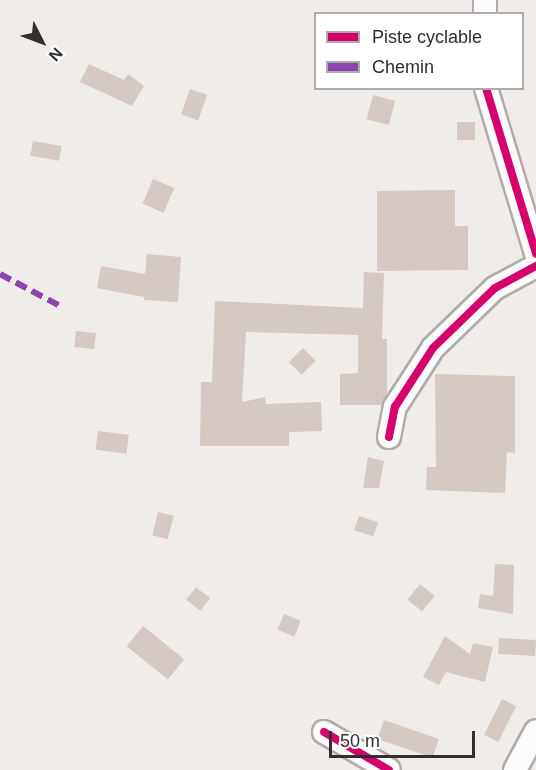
<!DOCTYPE html>
<style>
body{margin:0}
#map{position:relative;width:536px;height:770px;overflow:hidden;background:#efecea;font-family:Helvetica,sans-serif}
div>[style]{position:absolute}
[style*='--x']{left:calc(var(--x)*1px);top:calc(var(--y)*1px);width:calc(var(--w)*1px);rotate:calc(var(--a)*1deg)}
.building>*{inset:0;background:#d4cac3;transform-origin:0 0}
.roads{filter:drop-shadow(2px 0 #afacaa) drop-shadow(-2px 0 #afacaa) drop-shadow(0 2px #afacaa) drop-shadow(0 -2px #afacaa)}
.minor>*{height:22px;margin:-11px;padding:0 11px;transform-origin:11px;border-radius:11px;background:#fdfcfc}
.quiet>*{height:6px;margin-top:-3px;transform-origin:0;background:repeating-linear-gradient(90deg,#8e44ad 0 12px,transparent 0 18px)}
.cycleway>*{height:8px;margin:-4px;padding:0 4px;transform-origin:4px;border-radius:4px;background:#d6006c}
span{translate:-50% -50%;white-space:nowrap;text-align:center;line-height:1.15;-webkit-text-stroke:6px #fff;paint-order:stroke}
.legend{position:absolute;left:314px;top:12px;width:210px;height:78px;box-sizing:border-box;background:#fff;border:2px solid #adabab;margin:0;padding:8px 10px;list-style:none;font-size:18px;color:#312e2d}
.legend li{display:flex;align-items:center;gap:12px;height:30px}
.legend b{width:30px;border:2px solid #adabab}
.north{position:absolute;left:12px;top:12px;width:60px;height:60px;-webkit-text-stroke:4px #fff;paint-order:stroke;rotate:132deg;font-size:16px;font-weight:700;line-height:24px;text-align:center;color:#312e2d}
.north::after{content:'';display:block;margin:auto;width:21px;height:27px;background:#312e2d;clip-path:polygon(50% 0,100% 100%,50% 72%,0 100%)}
.scale{position:absolute;left:329px;top:731px;width:146px;height:27px;box-sizing:border-box;border:3px solid #312e2d;border-top:0;padding-left:8px;font-size:18px;line-height:21px;white-space:nowrap;color:#312e2d;-webkit-text-stroke:4px #fff;paint-order:stroke}
</style>
<div id="map">
<div class="building">
<i style="clip-path:polygon(89px 64px,124px 80px,128px 74px,144px 86px,132px 106px,80px 82px)"></i>
<i style="left:190px;top:89px;width:18px;height:27px;rotate:19deg"></i>
<i style="left:373px;top:95px;width:23px;height:25px;rotate:15deg"></i>
<i style="left:457px;top:122px;width:18px;height:18px"></i>
<i style="left:33px;top:141px;width:29px;height:15px;rotate:10deg"></i>
<i style="left:153px;top:179px;width:23px;height:27px;rotate:23deg"></i>
<i style="clip-path:polygon(455px 190px,455px 226px,468px 226px,468px 270px,377px 271px,377px 191px)"></i>
<i style="clip-path:polygon(147px 254px,181px 257px,178px 302px,144px 300px,144px 297px,97px 288px,101px 266px,145px 274px)"></i>
<i style="clip-path:polygon(364px 272px,384px 273px,382px 339px,387px 339px,387px 395px,382px 405px,340px 405px,340px 374px,358px 373px,358px 335px,246px 332px,242px 402px,265px 397px,266px 404px,321px 402px,322px 431px,289px 432px,289px 446px,200px 446px,201px 382px,212px 382px,215px 301px,363px 308px)"></i>
<i style="left:76px;top:331px;width:20px;height:16px;rotate:6deg"></i>
<i style="left:303px;top:348px;width:18px;height:20px;rotate:45deg"></i>
<i style="clip-path:polygon(435px 374px,515px 376px,515px 453px,507px 452px,505px 493px,426px 490px,427px 467px,436px 467px)"></i>
<i style="left:98px;top:431px;width:31px;height:19px;rotate:7deg"></i>
<i style="clip-path:polygon(368px 457px,384px 461px,379px 488px,363px 488px)"></i>
<i style="left:158px;top:512px;width:16px;height:24px;rotate:14deg"></i>
<i style="left:359px;top:516px;width:20px;height:15px;rotate:18deg"></i>
<i style="clip-path:polygon(495px 564px,514px 565px,513px 614px,478px 608px,480px 594px,493px 596px)"></i>
<i style="left:420px;top:584px;width:19px;height:20px;rotate:39deg"></i>
<i style="left:196px;top:587px;width:18px;height:16px;rotate:38deg"></i>
<i style="left:284px;top:614px;width:18px;height:17px;rotate:22deg"></i>
<i style="left:143px;top:626px;width:53px;height:26px;rotate:39deg"></i>
<i style="clip-path:polygon(445px 636px,470px 654px,473px 643px,493px 647px,485px 682px,446px 672px,439px 685px,423px 677px)"></i>
<i style="left:499px;top:638px;width:37px;height:16px;rotate:3deg"></i>
<i style="left:502px;top:699px;width:16px;height:40px;rotate:27deg"></i>
<i style="left:384px;top:720px;width:58px;height:20px;rotate:19deg"></i>
</div>
<div class="roads">
<div class="minor">
<i style="--x:485;--y:14;--w:14;--a:-90"></i>
<i style="--x:486;--y:88;--w:173;--a:73.2"></i>
<i style="--x:389;--y:437;--w:31;--a:-79"></i>
<i style="--x:395;--y:407;--w:70;--a:-57.2"></i>
<i style="--x:433;--y:348;--w:86;--a:-44.1"></i>
<i style="--x:495;--y:288;--w:47;--a:-28.2"></i>
<i style="--x:324;--y:732;--w:75;--a:30.3"></i>
<i style="--x:515;--y:770;--w:44;--a:-61.7"></i>
</div>
</div>
<div class="quiet">
<i style="--x:0;--y:274;--w:70;--a:28"></i>
</div>
<div class="cycleway">
<i style="--x:486;--y:88;--w:173;--a:73.2"></i>
<i style="--x:389;--y:437;--w:31;--a:-79"></i>
<i style="--x:395;--y:407;--w:70;--a:-57.2"></i>
<i style="--x:433;--y:348;--w:86;--a:-44.1"></i>
<i style="--x:495;--y:288;--w:47;--a:-28.2"></i>
<i style="--x:324;--y:732;--w:75;--a:30.3"></i>
</div>
<ul class="legend">
<li><b style="height:8px;background:#d6006c"></b>Piste cyclable</li>
<li><b style="height:8px;background:#8e44ad"></b>Chemin</li>
</ul>
<div class="north">N</div>
<div class="scale">50 m</div>
</div>
